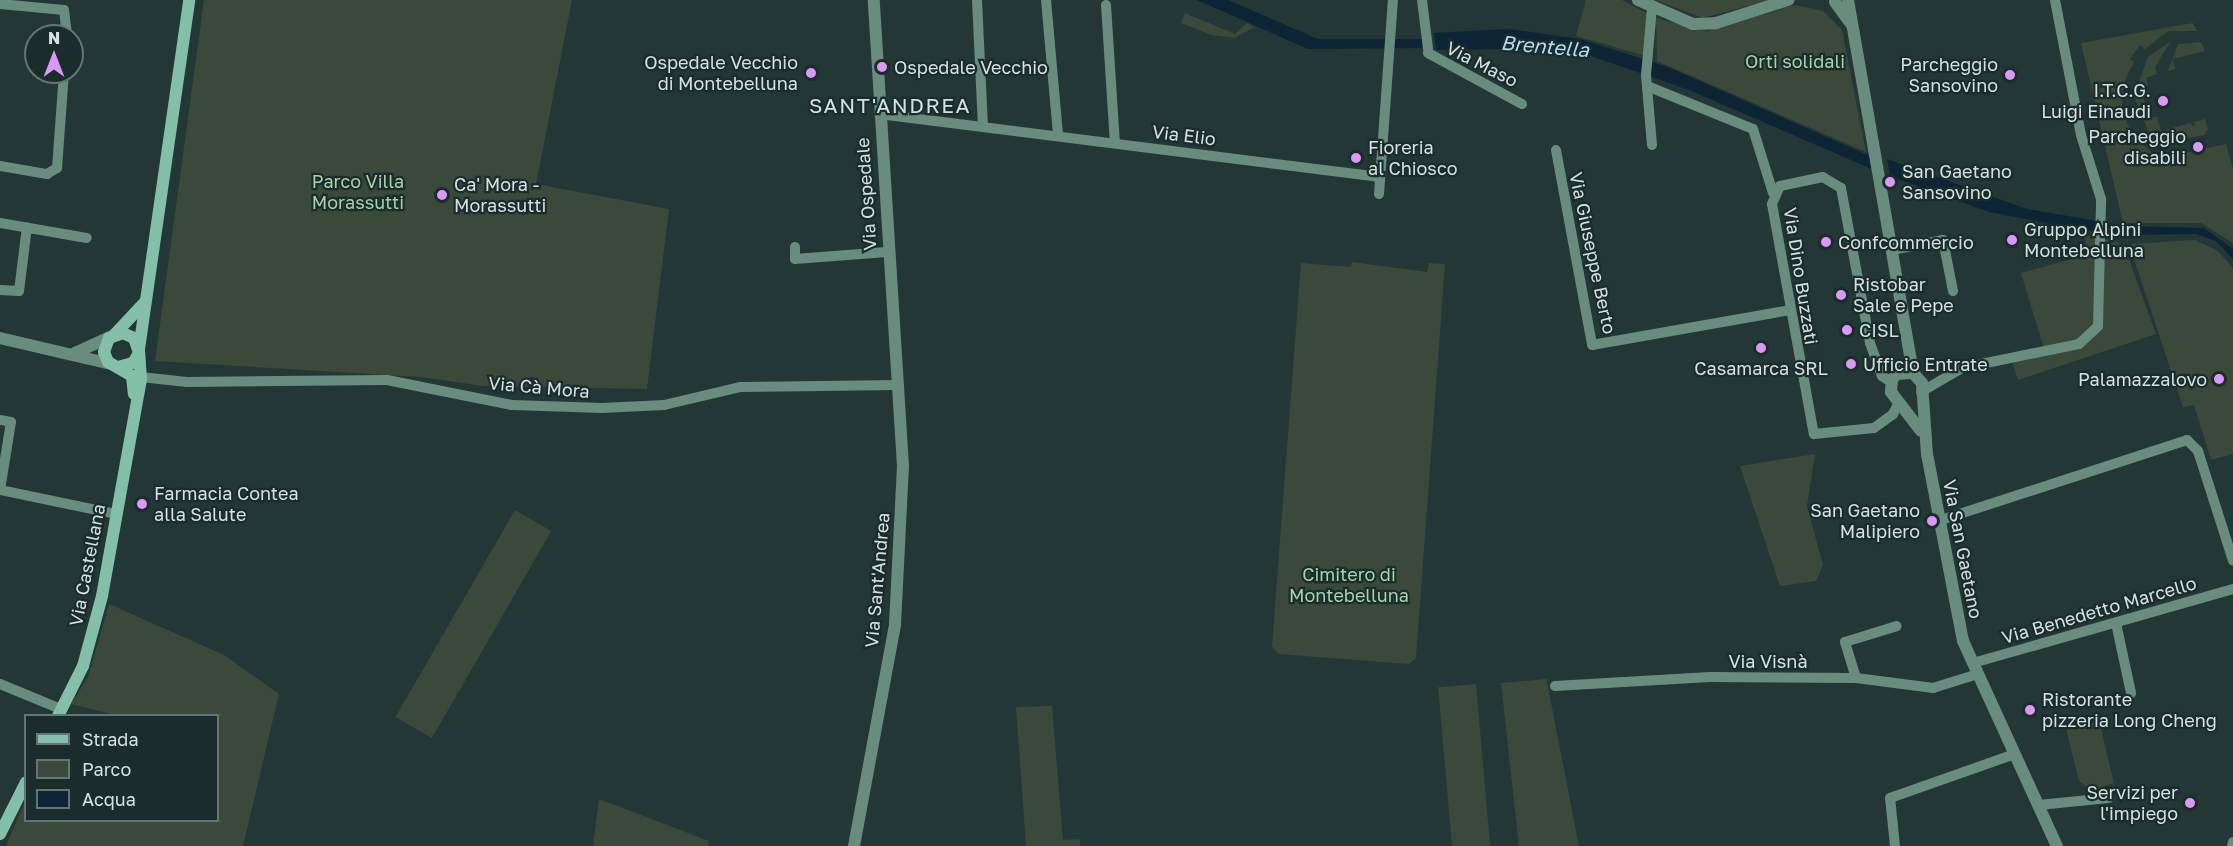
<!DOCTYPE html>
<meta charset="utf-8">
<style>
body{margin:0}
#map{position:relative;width:2233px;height:846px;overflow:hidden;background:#233736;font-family:"Golos Text",sans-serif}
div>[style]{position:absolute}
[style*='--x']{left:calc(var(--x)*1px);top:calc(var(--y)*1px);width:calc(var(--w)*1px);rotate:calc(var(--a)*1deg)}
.green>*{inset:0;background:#3a493a;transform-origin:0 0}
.water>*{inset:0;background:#0d2435}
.minor>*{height:10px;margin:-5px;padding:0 5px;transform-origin:5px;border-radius:5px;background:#688d7e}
.tertiary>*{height:12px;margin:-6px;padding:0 6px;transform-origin:6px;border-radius:6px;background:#688d7e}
.secondary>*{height:12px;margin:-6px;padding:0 6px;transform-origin:6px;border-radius:6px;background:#84c0a9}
.dots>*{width:16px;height:16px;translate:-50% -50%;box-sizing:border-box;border:3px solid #1a2d2c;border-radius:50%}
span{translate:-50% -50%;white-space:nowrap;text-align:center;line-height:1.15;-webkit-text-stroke:4.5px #1a2d2c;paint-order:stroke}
.park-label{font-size:18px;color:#a9d2a7}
.poi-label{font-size:18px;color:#d5e0e0}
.right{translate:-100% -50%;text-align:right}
.left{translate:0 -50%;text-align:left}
.street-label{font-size:18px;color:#d5e0e0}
.water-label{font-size:20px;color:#b5dbf9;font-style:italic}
.quarter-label{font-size:21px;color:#d5e0e0;letter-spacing:1.5px}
.legend{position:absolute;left:24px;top:714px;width:195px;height:108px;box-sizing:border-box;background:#1a2d2c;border:2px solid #657574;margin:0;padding:8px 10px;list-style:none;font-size:18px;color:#d5e0e0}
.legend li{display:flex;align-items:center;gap:12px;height:30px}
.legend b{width:30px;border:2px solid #657574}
.north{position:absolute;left:24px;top:24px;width:60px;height:60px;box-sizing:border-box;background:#1a2d2c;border:2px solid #657574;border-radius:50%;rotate:0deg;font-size:16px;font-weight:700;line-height:24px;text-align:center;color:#d5e0e0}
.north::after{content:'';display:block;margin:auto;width:21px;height:27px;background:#db99f5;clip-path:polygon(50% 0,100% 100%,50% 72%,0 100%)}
</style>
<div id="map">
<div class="green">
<i style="clip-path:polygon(204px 0,572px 0,536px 184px,669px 209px,647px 389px,483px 386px,421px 377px,155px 361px)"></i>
<i style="clip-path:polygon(1586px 0,1622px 0,1648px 14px,1646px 56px,1576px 36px)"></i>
<i style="clip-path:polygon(1655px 0,1770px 0,1703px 18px)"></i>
<i style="clip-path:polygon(1795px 5px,1823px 11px,1842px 30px,1866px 152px,1657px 61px,1656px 18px,1707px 31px)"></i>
<i style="clip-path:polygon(1185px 13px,1235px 34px,1247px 23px,1254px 27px,1235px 38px,1212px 35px,1181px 23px)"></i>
<i style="clip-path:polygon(2193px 23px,2197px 31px,2168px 31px,2145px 49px,2140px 45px,2130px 59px,2134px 62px,2123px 84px,2122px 109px,2132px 135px,2154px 154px,2175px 155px,2226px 144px,2233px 168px,2233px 243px,2201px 223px,2123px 223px,2081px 43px)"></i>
<i style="clip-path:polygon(2171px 41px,2155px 67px,2157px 74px,2146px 78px,2148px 86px,2141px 88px,2149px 118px,2157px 117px,2161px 131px,2190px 123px,2195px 127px,2194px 122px,2205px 119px,2208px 129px,2204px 135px,2169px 142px,2149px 133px,2134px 96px,2148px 57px)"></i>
<i style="clip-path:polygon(2201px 42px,2205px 51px,2173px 59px,2175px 69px,2168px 71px,2178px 44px)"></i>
<i style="clip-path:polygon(2085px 235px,2118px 242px,2127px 254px,2156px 334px,2018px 380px,2012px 362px,2045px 352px,2021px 273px,2086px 255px)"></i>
<i style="clip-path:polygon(2195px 240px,2218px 251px,2233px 268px,2233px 454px,2211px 460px,2194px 405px,2183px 407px,2131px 250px,2131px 244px)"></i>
<i style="clip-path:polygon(1352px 262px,1427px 272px,1429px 263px,1445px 264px,1416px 658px,1409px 664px,1278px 654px,1272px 646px,1301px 263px,1351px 267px)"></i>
<i style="clip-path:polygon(1815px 454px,1807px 506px,1823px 565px,1816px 581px,1780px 586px,1740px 466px)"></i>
<i style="left:515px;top:510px;width:42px;height:239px;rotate:30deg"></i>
<i style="clip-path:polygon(109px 604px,224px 655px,279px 694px,243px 846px,6px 846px,25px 801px,26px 820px,218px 820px,218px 716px,115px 715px,71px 704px,88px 677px)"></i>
<i style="clip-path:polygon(1547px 679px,1548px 687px,1579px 846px,1519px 846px,1501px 683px)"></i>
<i style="left:1476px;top:684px;width:163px;height:38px;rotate:85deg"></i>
<i style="clip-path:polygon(1052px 706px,1063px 840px,1080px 839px,1080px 846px,1026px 846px,1016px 707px)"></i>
<i style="clip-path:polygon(2099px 721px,2114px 783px,2091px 790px,2079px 781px,2066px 729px)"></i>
<i style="clip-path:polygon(599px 799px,709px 841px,708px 846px,593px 846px)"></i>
</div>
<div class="water">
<i style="clip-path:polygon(1197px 0,1228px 0,1318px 39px,1424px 39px,1425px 48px,1308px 49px)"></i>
<i style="clip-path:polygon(1509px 29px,1580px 39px,1668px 67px,1872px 157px,1874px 170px,1689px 90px,1568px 48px,1436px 50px,1434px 33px)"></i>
<i style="clip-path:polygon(1887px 159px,2027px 209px,2125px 226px,2204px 228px,2233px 249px,2233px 259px,2216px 241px,2196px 234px,2110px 235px,1989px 212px,1890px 176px)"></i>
</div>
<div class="minor">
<i style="--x:977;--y:0;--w:127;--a:87.3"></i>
<i style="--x:1046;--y:0;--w:136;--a:84.9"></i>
<i style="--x:1422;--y:0;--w:49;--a:83"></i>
<i style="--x:0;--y:4;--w:64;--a:5.4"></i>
<i style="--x:64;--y:10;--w:26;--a:83"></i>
<i style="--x:1106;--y:5;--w:138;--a:86.3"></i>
<i style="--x:1428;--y:53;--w:107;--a:28.5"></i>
<i style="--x:1647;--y:86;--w:114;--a:22.1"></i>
<i style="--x:1753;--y:129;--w:67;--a:72.6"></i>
<i style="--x:879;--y:114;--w:505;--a:7.17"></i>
<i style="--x:1652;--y:145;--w:70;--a:-94.9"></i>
<i style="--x:1646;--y:75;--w:67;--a:-84.9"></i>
<i style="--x:1556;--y:150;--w:198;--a:79.5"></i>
<i style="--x:1592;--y:345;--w:201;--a:-10"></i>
<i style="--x:0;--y:166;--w:48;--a:9.7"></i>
<i style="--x:47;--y:174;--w:12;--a:-31"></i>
<i style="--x:57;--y:168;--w:96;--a:-85.8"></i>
<i style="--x:1379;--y:194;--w:195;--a:-85.9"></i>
<i style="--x:0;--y:223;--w:88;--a:9.8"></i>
<i style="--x:795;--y:247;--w:12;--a:90"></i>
<i style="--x:795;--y:259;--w:92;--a:-4.4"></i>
<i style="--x:1892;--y:250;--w:52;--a:-11.1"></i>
<i style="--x:1943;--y:240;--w:52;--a:78.9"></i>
<i style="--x:0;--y:290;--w:19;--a:3"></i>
<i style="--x:19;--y:291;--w:64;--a:-82.9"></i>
<i style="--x:141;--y:377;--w:46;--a:6.2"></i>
<i style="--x:187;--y:382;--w:200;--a:-0.6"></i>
<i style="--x:387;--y:380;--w:127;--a:11.3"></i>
<i style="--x:512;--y:405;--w:90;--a:1.9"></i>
<i style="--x:602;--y:408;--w:62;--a:-2.8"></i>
<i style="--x:664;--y:405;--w:79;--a:-13.2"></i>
<i style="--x:741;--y:387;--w:157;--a:-0.7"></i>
<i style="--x:1891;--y:382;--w:11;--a:-146"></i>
<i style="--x:1882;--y:376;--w:35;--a:-110"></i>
<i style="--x:1870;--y:343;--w:158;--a:-100.6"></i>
<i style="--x:1841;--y:188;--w:21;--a:-149"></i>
<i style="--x:1823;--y:177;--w:44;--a:168.2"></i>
<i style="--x:1780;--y:186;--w:20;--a:114"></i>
<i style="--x:1772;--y:204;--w:234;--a:79.7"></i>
<i style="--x:1814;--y:434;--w:60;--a:-5.7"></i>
<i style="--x:1874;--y:428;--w:24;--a:-36"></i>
<i style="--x:1893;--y:414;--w:13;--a:-63"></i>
<i style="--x:1921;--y:392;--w:48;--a:-30.3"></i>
<i style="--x:1962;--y:368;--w:119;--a:-11.6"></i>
<i style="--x:2079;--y:344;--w:26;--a:-43"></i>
<i style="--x:2098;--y:326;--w:127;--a:-88.6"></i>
<i style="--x:2101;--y:199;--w:67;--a:-107.4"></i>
<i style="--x:2081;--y:135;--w:137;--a:-100.9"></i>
<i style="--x:0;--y:420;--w:11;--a:10"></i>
<i style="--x:11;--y:422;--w:69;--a:99.2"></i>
<i style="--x:0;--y:490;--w:118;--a:11.7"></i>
<i style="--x:1938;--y:521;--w:262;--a:-18"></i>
<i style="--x:2187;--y:440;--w:16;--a:45"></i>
<i style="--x:2198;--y:451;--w:115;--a:72.3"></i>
<i style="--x:2116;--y:623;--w:72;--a:77.9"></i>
<i style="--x:1973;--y:663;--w:270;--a:-15.9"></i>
<i style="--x:1856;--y:678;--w:38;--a:-107"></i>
<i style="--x:1845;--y:642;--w:54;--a:-17.1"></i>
<i style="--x:0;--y:684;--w:66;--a:22.3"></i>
<i style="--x:1555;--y:686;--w:155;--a:-3.3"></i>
<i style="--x:1710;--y:677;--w:146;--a:0.4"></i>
<i style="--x:1856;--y:678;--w:78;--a:7.4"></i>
<i style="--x:1933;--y:688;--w:47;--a:-17.3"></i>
<i style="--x:2039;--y:805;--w:70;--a:-5.7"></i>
<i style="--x:1895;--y:846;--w:48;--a:-95.9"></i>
<i style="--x:1890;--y:798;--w:133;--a:-19.4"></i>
<i style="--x:2232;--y:846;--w:4;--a:-76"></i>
</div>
<div class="tertiary">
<i style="--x:1638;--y:0;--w:60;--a:23.6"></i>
<i style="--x:1693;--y:24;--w:23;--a:-2"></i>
<i style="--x:1716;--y:23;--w:76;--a:-17.7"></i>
<i style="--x:1848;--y:0;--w:379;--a:80.1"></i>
<i style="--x:1835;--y:2;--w:26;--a:54"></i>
<i style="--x:0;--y:338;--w:114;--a:13.2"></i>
<i style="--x:75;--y:353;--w:41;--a:-24.7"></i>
<i style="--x:1901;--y:368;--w:15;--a:127"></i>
<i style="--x:1892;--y:380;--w:12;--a:95"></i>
<i style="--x:1891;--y:392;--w:49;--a:52.4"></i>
<i style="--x:1897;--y:374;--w:16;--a:-4"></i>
<i style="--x:1913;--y:373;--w:13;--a:48"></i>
<i style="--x:1922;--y:383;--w:71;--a:86"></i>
<i style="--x:1927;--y:454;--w:190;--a:79.1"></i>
<i style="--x:1963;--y:641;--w:226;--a:65.4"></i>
<i style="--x:854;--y:846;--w:226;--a:-79.5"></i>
<i style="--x:895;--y:624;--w:158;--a:-87.1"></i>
<i style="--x:903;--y:466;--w:467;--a:-93.6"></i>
</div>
<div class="secondary">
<i style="--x:115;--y:334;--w:44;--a:-46.8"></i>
<i style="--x:139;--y:349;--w:353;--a:-81.8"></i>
<i style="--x:118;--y:367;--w:16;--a:-15"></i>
<i style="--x:133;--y:363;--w:12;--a:-59"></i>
<i style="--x:139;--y:353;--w:16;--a:-108"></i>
<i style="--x:134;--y:338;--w:12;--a:-156"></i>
<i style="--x:123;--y:333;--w:15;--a:160"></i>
<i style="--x:109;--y:338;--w:15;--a:110"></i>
<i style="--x:104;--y:352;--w:11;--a:68"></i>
<i style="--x:108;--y:362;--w:28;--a:30"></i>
<i style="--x:132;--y:376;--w:18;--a:84"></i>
<i style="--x:58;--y:716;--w:56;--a:-63.4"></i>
<i style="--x:83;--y:666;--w:73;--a:-74.8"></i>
<i style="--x:102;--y:596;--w:220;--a:-79.8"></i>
<i style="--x:141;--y:379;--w:26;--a:-94"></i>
<i style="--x:0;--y:834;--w:58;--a:-63.4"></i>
</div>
<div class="dots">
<i style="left:882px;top:67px;background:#db99f5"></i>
<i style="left:811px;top:73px;background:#db99f5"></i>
<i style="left:2010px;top:75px;background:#db99f5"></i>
<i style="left:2163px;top:101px;background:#db99f5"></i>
<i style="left:2198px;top:147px;background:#db99f5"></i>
<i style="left:1356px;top:158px;background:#db99f5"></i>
<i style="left:1890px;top:182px;background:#db99f5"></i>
<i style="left:442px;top:195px;background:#db99f5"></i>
<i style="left:2012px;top:240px;background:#db99f5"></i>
<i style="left:1826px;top:242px;background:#db99f5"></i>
<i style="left:1841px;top:295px;background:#db99f5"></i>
<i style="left:1847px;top:330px;background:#db99f5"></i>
<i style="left:1761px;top:348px;background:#db99f5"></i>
<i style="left:1851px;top:364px;background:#db99f5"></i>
<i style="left:2219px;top:379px;background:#db99f5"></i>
<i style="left:142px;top:504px;background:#db99f5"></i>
<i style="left:1932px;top:521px;background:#db99f5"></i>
<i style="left:2030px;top:710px;background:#db99f5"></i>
<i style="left:2190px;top:803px;background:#db99f5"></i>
</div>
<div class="park-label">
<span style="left:1795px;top:61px">Orti solidali</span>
<span style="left:358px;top:192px">Parco Villa<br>Morassutti</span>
<span style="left:1349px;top:585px">Cimitero di<br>Montebelluna</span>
</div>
<div class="poi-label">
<span class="right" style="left:798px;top:73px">Ospedale Vecchio<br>di Montebelluna</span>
<span class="right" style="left:1998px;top:75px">Parcheggio<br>Sansovino</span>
<span class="left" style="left:894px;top:67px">Ospedale Vecchio</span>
<span class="right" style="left:2151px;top:101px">I.T.C.G.<br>Luigi Einaudi</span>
<span class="right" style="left:2186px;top:147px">Parcheggio<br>disabili</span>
<span class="left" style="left:1368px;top:158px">Fioreria<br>al Chiosco</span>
<span class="left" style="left:1902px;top:182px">San Gaetano<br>Sansovino</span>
<span class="left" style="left:454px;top:195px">Ca' Mora -<br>Morassutti</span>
<span class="left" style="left:2024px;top:240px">Gruppo Alpini<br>Montebelluna</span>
<span class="left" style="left:1838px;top:242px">Confcommercio</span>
<span class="left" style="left:1853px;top:295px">Ristobar<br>Sale e Pepe</span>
<span class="left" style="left:1859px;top:330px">CISL</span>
<span class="left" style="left:1863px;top:364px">Ufficio Entrate</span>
<span style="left:1761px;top:368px">Casamarca SRL</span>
<span class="right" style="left:2207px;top:379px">Palamazzalovo</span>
<span class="left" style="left:154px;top:504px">Farmacia Contea<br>alla Salute</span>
<span class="right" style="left:1920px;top:521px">San Gaetano<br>Malipiero</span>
<span class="left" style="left:2042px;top:710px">Ristorante<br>pizzeria Long Cheng</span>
<span class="right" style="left:2178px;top:803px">Servizi per<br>l'impiego</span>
</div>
<div class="street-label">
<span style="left:1482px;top:64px;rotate:27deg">Via Maso</span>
<span style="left:1184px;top:135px;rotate:7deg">Via Elio</span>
<span style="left:866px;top:194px;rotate:-94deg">Via Ospedale</span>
<span style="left:1593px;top:253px;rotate:78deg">Via Giuseppe Berto</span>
<span style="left:1801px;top:276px;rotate:81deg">Via Dino Buzzati</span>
<span style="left:539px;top:387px;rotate:5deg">Via Cà Mora</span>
<span style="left:1963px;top:549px;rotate:79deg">Via San Gaetano</span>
<span style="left:87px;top:565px;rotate:-79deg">Via Castellana</span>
<span style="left:877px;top:580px;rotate:-85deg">Via Sant'Andrea</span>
<span style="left:2099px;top:610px;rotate:-16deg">Via Benedetto Marcello</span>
<span style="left:1768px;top:661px">Via Visnà</span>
</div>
<div class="water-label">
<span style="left:1545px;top:46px;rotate:5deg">Brentella</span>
</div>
<div class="quarter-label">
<span style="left:890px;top:105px">SANT'ANDREA</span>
</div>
<ul class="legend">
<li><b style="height:8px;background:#84c0a9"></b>Strada</li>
<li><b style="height:16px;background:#3a493a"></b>Parco</li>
<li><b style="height:16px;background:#0d2435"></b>Acqua</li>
</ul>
<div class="north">N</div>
</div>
